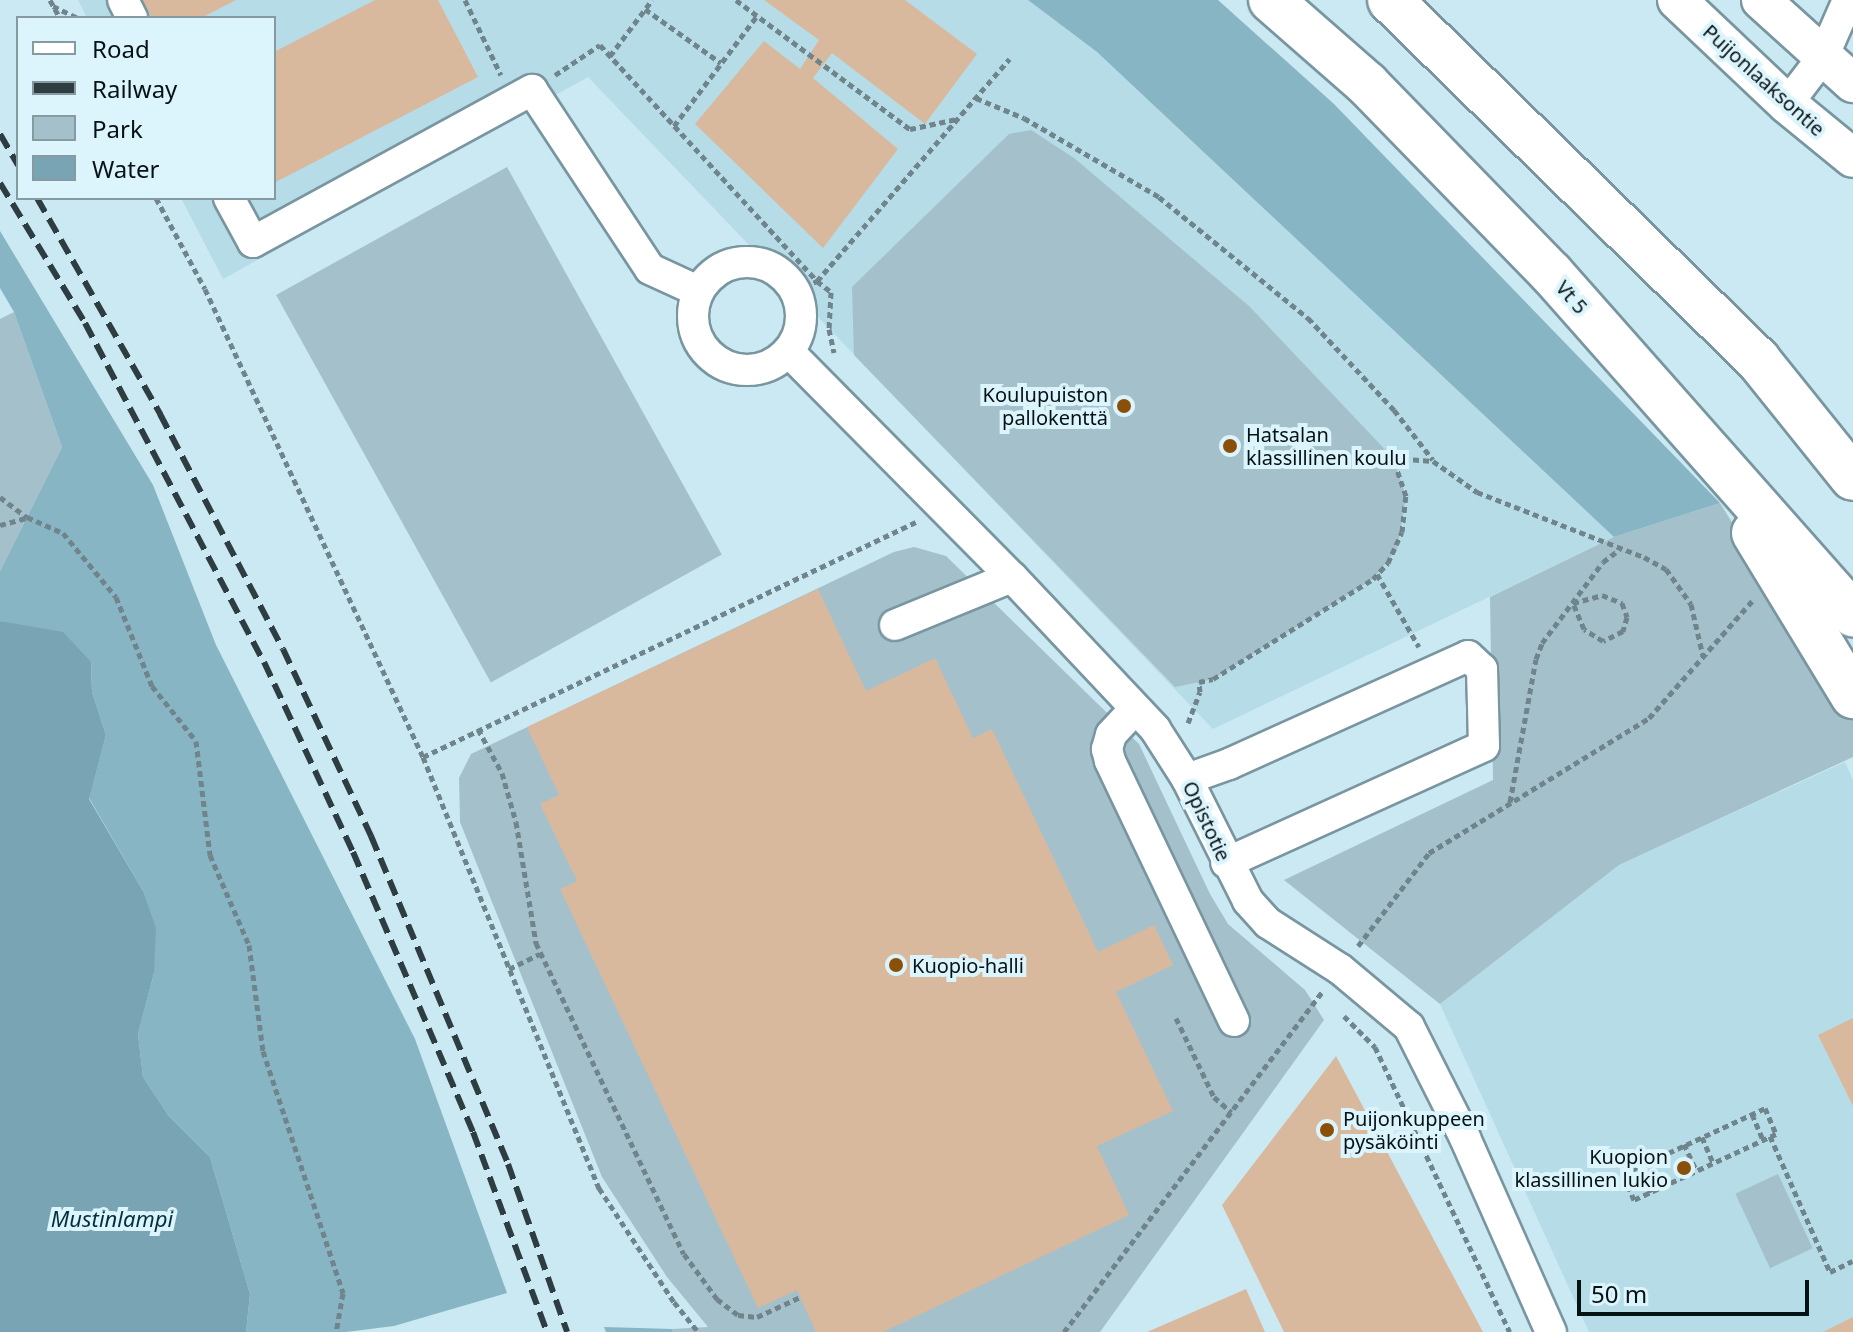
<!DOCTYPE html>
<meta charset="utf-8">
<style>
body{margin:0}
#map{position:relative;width:1853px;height:1332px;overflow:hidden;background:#cae9f3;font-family:"Noto Sans",sans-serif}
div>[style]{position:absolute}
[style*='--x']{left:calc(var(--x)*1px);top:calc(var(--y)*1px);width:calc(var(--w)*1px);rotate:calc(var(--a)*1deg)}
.built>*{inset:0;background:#b5dce7}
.green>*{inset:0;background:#a4c0ca;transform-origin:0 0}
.forest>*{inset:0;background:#88b5c4}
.water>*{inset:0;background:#78a4b3}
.building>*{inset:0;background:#d9b99e}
.path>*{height:5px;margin-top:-2.5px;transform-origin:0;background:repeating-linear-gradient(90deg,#6f848b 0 6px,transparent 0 10px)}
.roads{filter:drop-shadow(2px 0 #7996a0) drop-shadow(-2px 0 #7996a0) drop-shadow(0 2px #7996a0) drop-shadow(0 -2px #7996a0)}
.minor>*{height:30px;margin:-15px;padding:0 15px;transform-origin:15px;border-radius:15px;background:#fff}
.minor>.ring{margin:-15px;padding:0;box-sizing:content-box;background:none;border:30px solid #fff;border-radius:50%}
.major>*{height:38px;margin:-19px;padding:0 19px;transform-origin:19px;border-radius:19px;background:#fff}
.highway>*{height:44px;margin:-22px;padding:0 22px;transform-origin:22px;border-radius:22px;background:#fff}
.rail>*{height:6px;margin-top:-3px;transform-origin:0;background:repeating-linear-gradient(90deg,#2e3d41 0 16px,transparent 0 24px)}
.dots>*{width:22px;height:22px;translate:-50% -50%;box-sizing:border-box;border:4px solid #dcf5fd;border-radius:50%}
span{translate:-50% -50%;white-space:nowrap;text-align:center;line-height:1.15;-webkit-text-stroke:8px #dcf5fd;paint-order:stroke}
.street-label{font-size:20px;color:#071215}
.poi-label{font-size:20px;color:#071215}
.right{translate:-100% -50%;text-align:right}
.left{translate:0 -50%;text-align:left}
.water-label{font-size:22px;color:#04303b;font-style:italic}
.legend{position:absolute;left:16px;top:16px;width:260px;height:184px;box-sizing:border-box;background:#dcf5fd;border:2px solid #879aa0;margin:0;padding:10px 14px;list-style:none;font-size:24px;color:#071215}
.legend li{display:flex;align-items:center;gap:16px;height:40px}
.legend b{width:40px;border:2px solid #879aa0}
.scale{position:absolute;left:1577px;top:1280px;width:232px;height:36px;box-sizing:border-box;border:4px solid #071215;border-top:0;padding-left:10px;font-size:24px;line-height:28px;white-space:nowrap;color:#071215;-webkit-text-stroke:6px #dcf5fd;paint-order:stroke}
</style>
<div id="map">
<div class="built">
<i style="clip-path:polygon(78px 0,1028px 0,1097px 52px,1614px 537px,1213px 729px,588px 77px,223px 279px,181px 198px,274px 198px,274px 18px,87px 18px)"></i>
<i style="clip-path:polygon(1845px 762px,1853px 780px,1853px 1332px,1589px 1332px,1440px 1004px,1619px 865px)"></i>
</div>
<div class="green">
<i style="clip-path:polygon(1031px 130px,1074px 158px,1249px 306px,1393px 458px,1406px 496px,1397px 549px,1373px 579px,1213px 679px,1175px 687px,854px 355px,852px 287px,1009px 134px)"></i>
<i style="left:507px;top:167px;width:443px;height:264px;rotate:61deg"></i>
<i style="clip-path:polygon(14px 312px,62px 447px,0 571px,0 319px)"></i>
<i style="clip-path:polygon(1720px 503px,1853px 719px,1853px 757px,1619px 865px,1440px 1004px,1284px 880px,1493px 780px,1490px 597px,1614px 537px)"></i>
<i style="clip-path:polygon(914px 547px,946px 556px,1139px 744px,1210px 894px,1228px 924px,1305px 990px,1324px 1020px,1100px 1332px,673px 1332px,672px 1329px,708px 1327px,667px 1277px,602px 1177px,460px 822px,459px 778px,471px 754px,894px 552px)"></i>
<i style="left:1778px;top:1174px;width:82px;height:47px;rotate:65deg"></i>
</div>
<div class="forest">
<i style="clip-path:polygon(1028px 0,1218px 0,1334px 104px,1720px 503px,1614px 537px,1097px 52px)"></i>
<i style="clip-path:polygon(0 231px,153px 485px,216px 645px,415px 1039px,507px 1293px,394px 1326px,346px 1332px,246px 1332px,250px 1294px,210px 1157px,168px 1115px,143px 1077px,138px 1034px,154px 973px,143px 891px,89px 798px,106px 735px,92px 692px,91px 662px,16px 625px,0 621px,0 571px,62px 447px,14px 312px,0 288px)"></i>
<i style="clip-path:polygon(604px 1327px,672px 1329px,673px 1332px,606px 1332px)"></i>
</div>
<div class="water">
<i style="clip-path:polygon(0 621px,63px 632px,91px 662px,92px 692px,106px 735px,89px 799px,143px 891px,156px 928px,154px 973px,138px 1034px,143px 1077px,168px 1115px,210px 1157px,250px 1294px,246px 1332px,0 1332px)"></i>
</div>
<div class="building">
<i style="clip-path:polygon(142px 0,236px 0,201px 18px,152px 18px)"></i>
<i style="clip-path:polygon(375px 0,438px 0,478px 77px,274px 183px,274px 52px)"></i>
<i style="clip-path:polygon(764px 0,905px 0,977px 54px,925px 124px,832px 53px,813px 78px,898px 149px,823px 248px,695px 124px,764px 41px,800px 69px,819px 40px)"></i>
<i style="clip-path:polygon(818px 589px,866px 691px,935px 658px,973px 738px,992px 729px,1098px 952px,1154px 925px,1173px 965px,1116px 992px,1173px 1111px,1097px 1146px,1129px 1215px,883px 1332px,816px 1332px,797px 1290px,758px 1308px,560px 889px,577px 881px,540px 804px,559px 795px,527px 727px)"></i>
<i style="clip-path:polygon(1853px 1018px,1853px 1106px,1818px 1035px)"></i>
<i style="clip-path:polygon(1336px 1056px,1483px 1332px,1284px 1332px,1222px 1205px)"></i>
<i style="clip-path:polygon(1246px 1289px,1265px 1332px,1147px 1332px)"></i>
<i style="clip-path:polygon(1853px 1317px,1853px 1332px,1823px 1332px)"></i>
</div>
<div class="path">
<i style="--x:50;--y:0;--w:21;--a:61"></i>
<i style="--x:465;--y:0;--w:83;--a:64.4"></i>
<i style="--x:736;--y:0;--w:217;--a:36.6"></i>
<i style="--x:910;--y:129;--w:48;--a:-12"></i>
<i style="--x:53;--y:6;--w:28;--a:26"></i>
<i style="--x:645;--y:9;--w:93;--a:35.4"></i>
<i style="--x:610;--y:56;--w:70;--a:-53.1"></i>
<i style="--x:555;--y:75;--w:54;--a:-33.7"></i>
<i style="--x:600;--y:45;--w:321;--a:47.4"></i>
<i style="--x:817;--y:281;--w:18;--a:38"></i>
<i style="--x:831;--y:292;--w:37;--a:93"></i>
<i style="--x:829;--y:329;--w:24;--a:78"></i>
<i style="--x:976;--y:98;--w:52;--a:22.6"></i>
<i style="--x:1024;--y:118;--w:156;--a:30.3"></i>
<i style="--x:1159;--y:197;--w:192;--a:39.1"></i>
<i style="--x:1308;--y:318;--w:126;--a:46.9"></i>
<i style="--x:1394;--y:410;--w:63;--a:52"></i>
<i style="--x:674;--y:126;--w:138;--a:-53"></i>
<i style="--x:156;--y:198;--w:103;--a:61.7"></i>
<i style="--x:205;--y:289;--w:516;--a:65.02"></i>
<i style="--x:423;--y:757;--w:466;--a:67.8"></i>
<i style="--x:599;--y:1188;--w:136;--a:56.7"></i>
<i style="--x:674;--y:1302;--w:38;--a:51"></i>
<i style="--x:795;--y:290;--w:24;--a:-22"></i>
<i style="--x:817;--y:281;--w:294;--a:-49.1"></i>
<i style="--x:0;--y:497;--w:34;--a:37"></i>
<i style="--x:27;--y:517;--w:39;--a:24"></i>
<i style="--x:63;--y:533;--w:83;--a:50.4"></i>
<i style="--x:116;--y:597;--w:96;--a:68"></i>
<i style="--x:152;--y:686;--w:70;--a:51.3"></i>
<i style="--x:196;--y:741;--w:115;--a:83"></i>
<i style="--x:210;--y:855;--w:98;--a:66.6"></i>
<i style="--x:249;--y:945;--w:107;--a:82.5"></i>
<i style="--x:263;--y:1051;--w:255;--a:71.7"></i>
<i style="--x:343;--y:1293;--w:40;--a:100"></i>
<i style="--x:0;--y:525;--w:27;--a:-15"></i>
<i style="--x:1377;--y:574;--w:84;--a:60.1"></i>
<i style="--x:1602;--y:595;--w:22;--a:22"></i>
<i style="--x:1622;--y:603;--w:15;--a:70"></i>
<i style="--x:1627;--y:617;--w:15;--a:106"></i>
<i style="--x:1623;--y:631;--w:22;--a:153"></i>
<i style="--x:1603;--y:641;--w:22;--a:-148"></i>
<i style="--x:1584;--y:629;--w:28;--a:-113"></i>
<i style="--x:1573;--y:603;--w:30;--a:-15"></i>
<i style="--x:1188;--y:723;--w:33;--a:-69"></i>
<i style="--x:1200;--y:692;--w:10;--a:-96"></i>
<i style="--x:1199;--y:682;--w:14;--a:-12"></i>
<i style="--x:1213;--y:679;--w:189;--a:-32"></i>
<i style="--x:1373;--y:579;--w:22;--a:-47"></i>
<i style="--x:1388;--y:563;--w:34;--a:-66"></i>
<i style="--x:1402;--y:532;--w:36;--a:-84"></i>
<i style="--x:1406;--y:496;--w:40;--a:-108.9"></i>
<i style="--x:1393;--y:458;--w:40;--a:4.3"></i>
<i style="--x:1433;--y:461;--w:54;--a:35.2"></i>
<i style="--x:1477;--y:492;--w:179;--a:21.3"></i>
<i style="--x:1644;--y:557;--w:25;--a:29"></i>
<i style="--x:1666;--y:569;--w:43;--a:54.5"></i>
<i style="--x:1691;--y:604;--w:53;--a:77"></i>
<i style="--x:478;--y:729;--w:50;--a:61.4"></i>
<i style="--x:502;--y:773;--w:51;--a:74.1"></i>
<i style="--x:516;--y:822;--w:123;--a:80.6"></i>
<i style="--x:536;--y:943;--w:344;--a:64.6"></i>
<i style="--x:684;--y:1254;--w:56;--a:53.7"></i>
<i style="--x:717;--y:1299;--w:26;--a:37"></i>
<i style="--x:738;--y:1315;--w:19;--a:6"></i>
<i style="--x:757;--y:1317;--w:47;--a:-24.9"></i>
<i style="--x:423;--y:757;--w:546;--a:-25.49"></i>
<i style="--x:1510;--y:802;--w:145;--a:-79.7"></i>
<i style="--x:1536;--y:659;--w:17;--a:-69"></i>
<i style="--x:1542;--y:643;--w:101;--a:-53"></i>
<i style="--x:1603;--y:562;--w:21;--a:-37"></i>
<i style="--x:1358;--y:946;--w:117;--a:-52.6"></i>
<i style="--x:1429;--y:853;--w:258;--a:-31.5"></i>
<i style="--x:1649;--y:718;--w:159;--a:-48.6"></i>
<i style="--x:509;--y:969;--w:34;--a:-26"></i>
<i style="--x:1344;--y:1016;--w:44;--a:45"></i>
<i style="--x:1375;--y:1047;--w:315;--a:64.7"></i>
<i style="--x:1176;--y:1018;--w:88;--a:64.3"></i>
<i style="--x:1214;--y:1097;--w:23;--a:41"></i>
<i style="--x:1765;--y:1108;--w:28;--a:67"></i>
<i style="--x:1776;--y:1134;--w:157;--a:155.1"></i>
<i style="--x:1634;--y:1200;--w:28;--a:-113"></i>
<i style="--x:1623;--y:1174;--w:157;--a:-24.9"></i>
<i style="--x:1752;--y:1114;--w:28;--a:67"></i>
<i style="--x:1770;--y:1136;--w:149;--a:66.2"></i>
<i style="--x:1830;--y:1272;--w:25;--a:-26"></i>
<i style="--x:1702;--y:1137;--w:28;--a:67"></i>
<i style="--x:1684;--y:1144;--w:29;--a:65"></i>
<i style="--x:1633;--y:1151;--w:45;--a:66.3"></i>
<i style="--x:1064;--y:1332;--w:427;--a:-52.8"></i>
</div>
<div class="roads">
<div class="minor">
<i style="--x:123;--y:0;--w:20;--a:63"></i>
<i style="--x:1787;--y:104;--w:59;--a:-52.5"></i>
<i style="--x:1823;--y:57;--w:62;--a:-66.3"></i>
<i style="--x:229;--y:198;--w:50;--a:61.4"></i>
<i style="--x:253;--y:242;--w:318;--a:-28.6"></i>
<i style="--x:532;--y:90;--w:214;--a:56.6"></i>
<i style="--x:650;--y:269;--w:53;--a:24.6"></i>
<i class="ring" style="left:693px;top:262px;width:78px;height:78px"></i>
<i style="--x:789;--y:352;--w:317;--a:45.3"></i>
<i style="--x:1012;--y:577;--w:209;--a:46.7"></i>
<i style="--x:1155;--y:729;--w:59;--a:57.4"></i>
<i style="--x:1187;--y:779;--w:136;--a:63.4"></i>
<i style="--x:1248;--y:901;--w:30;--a:48"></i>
<i style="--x:1268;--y:923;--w:85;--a:32.6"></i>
<i style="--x:1340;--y:969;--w:90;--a:40"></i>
<i style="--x:1409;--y:1027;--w:124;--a:63.2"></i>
<i style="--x:1465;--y:1138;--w:212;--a:66.1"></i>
<i style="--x:895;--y:625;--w:126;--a:-22.3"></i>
<i style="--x:1135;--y:709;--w:35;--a:133"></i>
<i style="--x:1111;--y:735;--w:15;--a:106"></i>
<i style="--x:1107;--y:749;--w:12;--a:76"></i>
<i style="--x:1110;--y:761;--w:288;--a:64.5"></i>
<i style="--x:1187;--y:779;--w:45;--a:-19.7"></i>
<i style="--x:1229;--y:764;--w:262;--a:-24.3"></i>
<i style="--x:1468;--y:656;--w:19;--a:43"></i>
<i style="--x:1482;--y:669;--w:77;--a:88.5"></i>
<i style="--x:1484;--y:746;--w:283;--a:155.6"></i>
</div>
<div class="major">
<i style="--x:1677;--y:0;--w:151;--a:43.4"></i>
<i style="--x:1787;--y:104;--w:85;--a:39.3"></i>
<i style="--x:1761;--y:0;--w:124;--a:42.1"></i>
</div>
<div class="highway">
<i style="--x:1271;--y:0;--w:128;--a:41.2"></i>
<i style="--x:1367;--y:84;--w:264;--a:45.8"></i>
<i style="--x:1551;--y:273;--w:456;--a:48.5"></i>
<i style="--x:1390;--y:0;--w:515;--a:44.37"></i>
<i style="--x:1758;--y:360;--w:151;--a:51.2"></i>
<i style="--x:1754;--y:533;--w:191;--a:58.7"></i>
</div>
</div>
<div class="rail">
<i style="--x:0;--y:134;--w:36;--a:60"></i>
<i style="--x:0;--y:183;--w:164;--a:58.7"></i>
<i style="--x:85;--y:323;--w:383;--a:62.2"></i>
<i style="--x:264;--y:662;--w:210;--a:64.9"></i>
<i style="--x:353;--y:852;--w:305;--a:66.8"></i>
<i style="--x:473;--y:1132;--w:213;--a:69.7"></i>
<i style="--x:37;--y:198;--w:249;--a:60.3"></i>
<i style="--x:160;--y:414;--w:265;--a:62.4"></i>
<i style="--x:283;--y:649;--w:207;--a:64.8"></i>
<i style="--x:371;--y:836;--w:355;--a:67.3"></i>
<i style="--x:508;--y:1164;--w:178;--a:70.6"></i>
</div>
<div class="dots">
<i style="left:1124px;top:406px;background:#8a4f09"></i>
<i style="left:1230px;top:446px;background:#8a4f09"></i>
<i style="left:896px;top:965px;background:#8a4f09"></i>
<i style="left:1327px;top:1130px;background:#8a4f09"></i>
<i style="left:1684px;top:1168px;background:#8a4f09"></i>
</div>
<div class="street-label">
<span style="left:1764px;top:80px;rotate:42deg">Puijonlaaksontie</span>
<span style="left:1572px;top:297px;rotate:49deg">Vt 5</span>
<span style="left:1207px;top:821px;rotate:65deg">Opistotie</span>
</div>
<div class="poi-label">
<span class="right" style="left:1108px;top:406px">Koulupuiston<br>pallokenttä</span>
<span class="left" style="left:1246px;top:446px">Hatsalan<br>klassillinen koulu</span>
<span class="left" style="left:912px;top:965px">Kuopio-halli</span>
<span class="left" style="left:1343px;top:1130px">Puijonkuppeen<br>pysäköinti</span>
<span class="right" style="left:1668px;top:1168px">Kuopion<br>klassillinen lukio</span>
</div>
<div class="water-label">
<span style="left:112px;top:1219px">Mustinlampi</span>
</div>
<ul class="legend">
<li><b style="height:10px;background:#fff"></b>Road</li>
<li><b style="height:10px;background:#2e3d41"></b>Railway</li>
<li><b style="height:22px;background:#a4c0ca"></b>Park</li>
<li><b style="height:22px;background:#78a4b3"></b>Water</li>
</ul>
<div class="scale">50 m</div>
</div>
